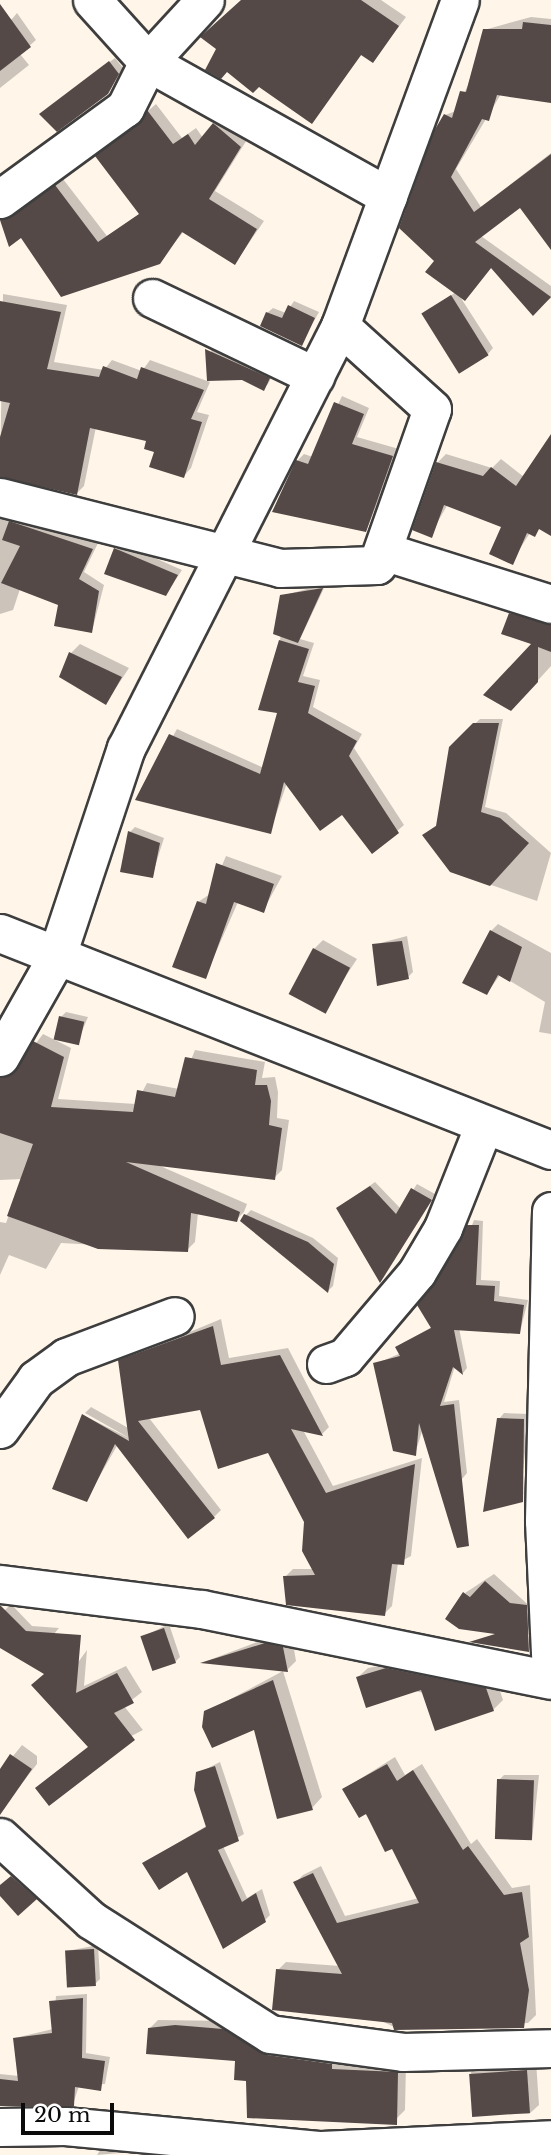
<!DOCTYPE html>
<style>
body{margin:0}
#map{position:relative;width:551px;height:2155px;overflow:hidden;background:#fff6e9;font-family:"Libre Baskerville",serif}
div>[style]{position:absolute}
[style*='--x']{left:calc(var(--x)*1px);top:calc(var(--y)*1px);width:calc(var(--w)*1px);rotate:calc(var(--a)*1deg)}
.shadow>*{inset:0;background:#0003}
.building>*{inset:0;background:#544947;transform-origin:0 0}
.roads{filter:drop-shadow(2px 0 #3e3e3e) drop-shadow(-2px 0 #3e3e3e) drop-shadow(0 2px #3e3e3e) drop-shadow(0 -2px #3e3e3e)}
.street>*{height:37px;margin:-18.5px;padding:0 18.5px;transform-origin:18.5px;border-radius:18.5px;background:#fff}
span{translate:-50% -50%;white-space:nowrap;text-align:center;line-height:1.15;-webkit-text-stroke:7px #fff;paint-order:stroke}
.scale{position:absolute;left:21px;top:2103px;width:93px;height:32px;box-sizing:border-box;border:4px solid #0b0b0b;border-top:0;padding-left:9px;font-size:21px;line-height:24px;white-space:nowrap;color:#0b0b0b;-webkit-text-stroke:5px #fff;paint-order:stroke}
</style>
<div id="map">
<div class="shadow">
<i style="clip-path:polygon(241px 0,381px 0,406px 17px,373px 61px,362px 54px,312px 121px)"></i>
<i style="clip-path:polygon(17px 13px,36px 40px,20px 54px,29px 65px,0 88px,0 33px)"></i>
<i style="clip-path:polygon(531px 17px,551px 19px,551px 101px,501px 94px,456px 169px,481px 207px,551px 153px,551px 247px,520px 206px,481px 236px,551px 286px,551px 298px,533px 313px,492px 267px,471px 293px,459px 295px,493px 348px,488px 354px,424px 314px,456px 292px,436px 261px,445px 115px,456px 111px,468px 85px,484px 30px)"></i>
<i style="clip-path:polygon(115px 58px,123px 68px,107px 93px,46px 109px)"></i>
<i style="clip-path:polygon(156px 104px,182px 138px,196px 128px,203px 138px,218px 121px,248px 138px,215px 191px,264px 221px,235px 263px,184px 231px,159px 262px,22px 236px,9px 245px,0 217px,63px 179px,107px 236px,141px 213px,105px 148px)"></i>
<i style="clip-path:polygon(3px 294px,67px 305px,54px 362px,104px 370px,112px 360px,142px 371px,150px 360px,210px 382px,197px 412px,209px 415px,191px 468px,184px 476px,148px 440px,96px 427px,84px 486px,77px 493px,0 477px)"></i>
<i style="clip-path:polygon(294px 301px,319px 312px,301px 344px,267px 313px,273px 308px,286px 313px)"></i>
<i style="clip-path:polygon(212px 345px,274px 372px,268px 384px,263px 389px,242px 378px,208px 379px)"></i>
<i style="clip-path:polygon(342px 396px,369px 408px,357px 437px,399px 449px,366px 531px,297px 461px,304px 454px,313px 457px)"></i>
<i style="clip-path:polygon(551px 437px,551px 534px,541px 528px,530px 533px,515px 556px,504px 526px,448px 504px,433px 530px,437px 463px,446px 454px,492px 468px,501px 459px,524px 477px)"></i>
<i style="clip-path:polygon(0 511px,98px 543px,84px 572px,104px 585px,92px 631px,60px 604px,20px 589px,13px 610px,0 614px)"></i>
<i style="clip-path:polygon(121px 543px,182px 570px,166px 594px,106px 573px)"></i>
<i style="clip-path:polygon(326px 584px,300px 639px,314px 643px,303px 676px,320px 680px,313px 707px,362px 734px,354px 748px,404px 825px,373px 852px,343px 812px,287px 783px,270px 832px,137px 799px,177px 729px,264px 768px,279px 712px,281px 596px)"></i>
<i style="clip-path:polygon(520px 604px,551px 611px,551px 666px,521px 699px,534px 644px,511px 614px)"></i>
<i style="clip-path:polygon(80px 644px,129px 668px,106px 703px,71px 653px)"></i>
<i style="clip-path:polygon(480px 719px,503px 719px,485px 807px,506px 813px,551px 853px,537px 901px,451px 871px,424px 835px,438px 824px,450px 748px)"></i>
<i style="clip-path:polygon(135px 827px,164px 838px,152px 876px,130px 832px)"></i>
<i style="clip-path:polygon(226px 856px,282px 876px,263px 911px,238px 902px,205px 977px,198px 902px,210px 894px)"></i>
<i style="clip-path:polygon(498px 924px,551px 953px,551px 1034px,539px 1032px,545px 1002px,500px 975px,487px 993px,491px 931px)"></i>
<i style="clip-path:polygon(407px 936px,413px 972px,408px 977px,373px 945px)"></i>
<i style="clip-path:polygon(323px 940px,357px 959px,322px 1012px,314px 949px)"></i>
<i style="clip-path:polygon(66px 1012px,88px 1017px,77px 1043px,61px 1017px)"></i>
<i style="clip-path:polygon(43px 1034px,71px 1048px,58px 1099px,136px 1104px,147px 1083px,179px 1089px,195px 1050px,265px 1062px,262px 1078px,275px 1077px,278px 1092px,277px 1118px,289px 1120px,282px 1170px,274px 1178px,158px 1165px,247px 1204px,244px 1212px,236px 1220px,198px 1213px,195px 1242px,187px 1250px,61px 1243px,46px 1269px,9px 1255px,0 1275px,0 1222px,6px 1223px,22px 1179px,0 1180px,0 1072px,18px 1067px)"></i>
<i style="clip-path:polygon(375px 1182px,401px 1209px,417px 1184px,435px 1194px,380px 1280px,338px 1208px)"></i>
<i style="clip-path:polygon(251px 1210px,313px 1238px,338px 1258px,333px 1286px,328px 1291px,246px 1215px)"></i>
<i style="clip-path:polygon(474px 1220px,483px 1221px,481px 1280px,500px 1281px,499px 1296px,528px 1300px,520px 1332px,459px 1328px,467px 1368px,463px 1373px,455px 1366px,444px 1402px,459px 1400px,467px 1473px,462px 1479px,423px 1428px,415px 1454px,375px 1364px,401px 1353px,403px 1343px,432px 1327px)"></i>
<i style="clip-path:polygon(221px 1319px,229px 1358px,288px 1348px,329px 1427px,322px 1434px,303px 1430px,333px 1486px,422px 1458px,411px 1556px,398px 1563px,392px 1606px,384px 1614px,285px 1577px,293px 1569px,313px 1569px,306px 1521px,269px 1451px,201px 1408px,149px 1418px,221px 1510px,214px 1517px,118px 1444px,86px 1500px,83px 1415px,131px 1439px,85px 1413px,91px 1407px,130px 1429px,120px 1361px)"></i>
<i style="clip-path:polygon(504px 1413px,529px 1414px,523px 1471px,499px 1419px)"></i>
<i style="clip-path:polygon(494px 1574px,534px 1610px,534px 1629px,526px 1637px,465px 1593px)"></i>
<i style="clip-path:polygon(11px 1604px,32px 1626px,59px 1628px,34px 1658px,0 1641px,0 1615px)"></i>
<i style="clip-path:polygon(169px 1624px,180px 1657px,175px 1662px,142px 1637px)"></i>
<i style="clip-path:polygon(276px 1635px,292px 1638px,296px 1661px,287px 1670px,204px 1662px)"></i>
<i style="clip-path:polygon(87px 1650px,84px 1686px,126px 1666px,142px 1692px,124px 1706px,143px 1730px,46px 1780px,89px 1746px,49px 1702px)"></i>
<i style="clip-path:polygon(400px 1662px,496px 1679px,503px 1700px,493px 1710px,358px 1677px,368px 1668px)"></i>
<i style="clip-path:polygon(283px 1671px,322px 1797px,312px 1808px,255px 1727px,206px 1712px)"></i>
<i style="clip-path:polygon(22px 1745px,37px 1756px,37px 1764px,8px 1801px,0 1795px,0 1772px)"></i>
<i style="clip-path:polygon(395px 1757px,405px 1775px,422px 1764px,471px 1844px,477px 1839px,512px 1888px,530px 1885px,536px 2015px,528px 2023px,396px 2028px,278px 1970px,286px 1962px,340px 1966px,295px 1883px,303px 1875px,321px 1866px,345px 1916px,419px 1898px,393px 1846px,344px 1789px)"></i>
<i style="clip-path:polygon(220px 1762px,244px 1834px,223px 1846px,247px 1898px,262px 1889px,270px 1915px,265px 1920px,188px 1869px,144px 1863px,208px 1825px,198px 1773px)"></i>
<i style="clip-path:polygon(504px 1775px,539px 1775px,532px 1840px,499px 1780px)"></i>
<i style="clip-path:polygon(17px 1872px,41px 1893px,18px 1913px,0 1893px)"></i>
<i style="clip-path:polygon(98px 1945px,100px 1979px,95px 1984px,67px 1951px)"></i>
<i style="clip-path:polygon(87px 1994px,86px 2053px,110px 2057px,105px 2084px,79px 2086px,73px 2104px,0 2098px,0 2074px,19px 2076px,15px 2038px,53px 2029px,56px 1996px)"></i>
<i style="clip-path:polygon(158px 2020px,232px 2021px,406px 2064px,405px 2110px,396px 2119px,248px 2079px,237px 2060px,149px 2029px)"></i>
<i style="clip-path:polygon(536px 2061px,539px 2105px,529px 2114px,474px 2114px,471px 2072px,481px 2062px)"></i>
<i style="clip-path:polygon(103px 2146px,154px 2150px,97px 2155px)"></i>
</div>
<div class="building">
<i style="clip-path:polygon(241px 0,361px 0,399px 26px,373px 63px,361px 55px,312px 124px,259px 87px,253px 93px,227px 72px,221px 79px,205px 70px,216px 49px,200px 37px)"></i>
<i style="clip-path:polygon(0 4px,31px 47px,0 71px)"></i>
<i style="clip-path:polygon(523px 22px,551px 25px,551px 103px,497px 95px,489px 121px,482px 119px,451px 177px,474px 212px,551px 154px,551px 250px,520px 208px,475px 242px,551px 297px,533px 316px,491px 268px,465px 301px,425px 272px,434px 261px,399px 228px,434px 131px,444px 114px,452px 118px,460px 91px,466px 92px,483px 29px,522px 29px)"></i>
<i style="clip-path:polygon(109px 61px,119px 74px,108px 94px,57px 132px,39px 114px)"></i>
<i style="clip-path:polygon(147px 110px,173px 144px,188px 134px,195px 145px,213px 123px,241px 147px,209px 199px,257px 229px,235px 265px,182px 232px,160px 264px,61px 297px,21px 238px,9px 247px,0 220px,55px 185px,98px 242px,139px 214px,95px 156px)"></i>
<i style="left:451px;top:295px;width:71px;height:35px;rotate:58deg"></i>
<i style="clip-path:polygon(0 301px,61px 312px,47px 369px,99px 377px,103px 366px,137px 379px,141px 367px,204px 390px,191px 419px,202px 422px,184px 478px,149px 467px,154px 452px,144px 449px,146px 441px,90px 428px,77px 495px,0 477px,0 437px,10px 403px,0 401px)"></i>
<i style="clip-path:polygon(288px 305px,315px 318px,302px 346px,260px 326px,266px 312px,282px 318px)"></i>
<i style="clip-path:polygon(205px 349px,270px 378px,264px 391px,242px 380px,207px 381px)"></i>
<i style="clip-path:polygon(334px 402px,364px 414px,352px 444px,393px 456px,366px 532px,272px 512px,296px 460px,308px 464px)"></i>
<i style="clip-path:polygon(551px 434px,551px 536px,539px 529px,535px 537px,527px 533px,513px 565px,489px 554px,501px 527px,444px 505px,432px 538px,412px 530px,436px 462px,483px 476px,491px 467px,516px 486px)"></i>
<i style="clip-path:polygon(9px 521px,93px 549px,79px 579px,99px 591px,92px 633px,54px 626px,58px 605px,1px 583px,20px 546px,2px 540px)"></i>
<i style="clip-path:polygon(114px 548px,178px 575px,166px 596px,104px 574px)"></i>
<i style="clip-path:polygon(323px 588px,298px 643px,273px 634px,280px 595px)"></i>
<i style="clip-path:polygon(509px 613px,551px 624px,551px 652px,538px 647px,538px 682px,511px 711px,483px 695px,531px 644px,501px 634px)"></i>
<i style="clip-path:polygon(279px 640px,309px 649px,298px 682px,315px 686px,308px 713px,357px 741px,349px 756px,399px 833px,372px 854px,342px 815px,320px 831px,284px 782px,271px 834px,135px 800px,169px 734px,260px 774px,277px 713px,258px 710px)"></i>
<i style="clip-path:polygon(69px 652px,122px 677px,106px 705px,59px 677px)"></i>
<i style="clip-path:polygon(473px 723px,499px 723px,481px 812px,500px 818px,529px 843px,490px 886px,450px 872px,422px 835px,436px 826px,449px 747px)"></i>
<i style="clip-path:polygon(128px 831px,160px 843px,153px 878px,120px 872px)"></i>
<i style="clip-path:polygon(216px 863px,274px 884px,264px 913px,234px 902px,206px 979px,172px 967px,197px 901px,206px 904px)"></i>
<i style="clip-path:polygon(490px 930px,522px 947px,510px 982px,498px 975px,487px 995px,462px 983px)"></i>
<i style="clip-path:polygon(402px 941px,409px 979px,377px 986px,372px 944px)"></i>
<i style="left:313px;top:948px;width:42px;height:52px;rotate:28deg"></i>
<i style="left:59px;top:1016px;width:26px;height:24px;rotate:13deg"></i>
<i style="clip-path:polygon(33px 1041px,64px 1057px,51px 1107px,133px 1112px,137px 1090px,175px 1097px,185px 1057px,257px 1070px,255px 1085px,267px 1085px,271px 1101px,269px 1125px,282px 1128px,275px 1180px,126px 1162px,240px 1212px,237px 1222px,191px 1213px,188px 1252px,98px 1249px,7px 1216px,33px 1144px,0 1133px,0 1078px,18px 1068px)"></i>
<i style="clip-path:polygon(370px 1186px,396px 1214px,411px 1188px,432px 1200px,380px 1283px,336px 1208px)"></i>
<i style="clip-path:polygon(244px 1214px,308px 1242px,334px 1264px,328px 1293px,240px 1221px)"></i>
<i style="clip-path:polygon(467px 1225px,479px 1225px,476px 1285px,495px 1286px,494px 1301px,524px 1305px,520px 1334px,454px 1330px,463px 1375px,453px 1367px,440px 1406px,454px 1404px,469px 1546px,457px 1548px,419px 1423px,416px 1456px,393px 1451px,373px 1363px,400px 1356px,395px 1347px,431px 1328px,417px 1305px)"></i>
<i style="clip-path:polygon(213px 1326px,221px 1365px,280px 1355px,323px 1436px,291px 1429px,326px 1493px,415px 1464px,404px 1565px,392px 1564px,385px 1616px,286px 1605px,283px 1576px,315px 1575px,302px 1551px,304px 1522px,268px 1453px,218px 1469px,200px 1410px,138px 1421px,215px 1518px,188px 1539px,115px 1444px,87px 1502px,52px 1489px,82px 1414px,129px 1441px,118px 1360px)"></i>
<i style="clip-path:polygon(497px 1418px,524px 1419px,523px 1502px,483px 1512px)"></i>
<i style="clip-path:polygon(485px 1581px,510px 1603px,527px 1605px,529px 1652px,469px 1642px,495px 1634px,459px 1629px,445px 1619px,463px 1592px,470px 1597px)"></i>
<i style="clip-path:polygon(0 1605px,26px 1631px,81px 1635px,76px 1693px,117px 1673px,134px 1703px,114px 1713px,135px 1740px,49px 1806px,35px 1788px,88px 1747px,31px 1685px,44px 1674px,0 1648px)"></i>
<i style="left:164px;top:1628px;width:37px;height:25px;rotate:71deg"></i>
<i style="clip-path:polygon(265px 1643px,283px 1647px,288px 1672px,200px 1663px)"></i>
<i style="clip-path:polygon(386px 1668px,486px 1688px,494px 1711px,435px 1731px,421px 1690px,366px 1708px,356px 1677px)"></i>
<i style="clip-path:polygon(273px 1680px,313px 1810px,277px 1819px,254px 1730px,212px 1748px,202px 1727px,204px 1711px)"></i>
<i style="clip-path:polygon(10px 1754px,32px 1769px,0 1815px,0 1769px)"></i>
<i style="clip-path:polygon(387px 1764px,397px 1781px,413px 1770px,463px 1850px,468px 1846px,504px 1895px,522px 1892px,529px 1937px,520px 1943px,529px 1990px,524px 2028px,394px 2030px,392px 2023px,272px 2010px,276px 1969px,342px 1974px,293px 1882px,313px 1873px,337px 1923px,419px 1903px,392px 1849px,385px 1852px,366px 1814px,359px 1818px,342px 1789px)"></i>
<i style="clip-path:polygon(215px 1766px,239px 1841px,218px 1850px,242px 1902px,256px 1893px,266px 1922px,223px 1949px,187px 1872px,159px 1890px,142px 1863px,206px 1827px,194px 1790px,196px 1772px)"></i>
<i style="left:497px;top:1779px;width:37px;height:60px;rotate:2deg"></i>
<i style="clip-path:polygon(11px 1876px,37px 1899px,18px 1916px,0 1896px,0 1885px)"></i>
<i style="left:94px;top:1949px;width:37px;height:29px;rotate:87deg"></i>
<i style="clip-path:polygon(83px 1998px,82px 2058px,105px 2061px,101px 2091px,75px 2087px,74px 2106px,0 2106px,0 2079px,18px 2081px,13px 2038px,52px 2033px,49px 2001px)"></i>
<i style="clip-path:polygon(175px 2025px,223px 2029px,267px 2055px,332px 2064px,332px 2069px,398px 2072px,397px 2125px,247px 2118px,246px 2081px,234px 2080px,235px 2061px,146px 2054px,148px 2028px)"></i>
<i style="left:527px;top:2070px;width:43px;height:58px;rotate:86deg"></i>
</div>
<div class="roads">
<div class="street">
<i style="--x:92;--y:0;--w:84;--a:47.9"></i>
<i style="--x:148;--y:62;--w:275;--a:29.2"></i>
<i style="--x:0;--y:199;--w:155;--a:-36.1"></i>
<i style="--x:125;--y:108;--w:51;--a:-63.4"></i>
<i style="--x:148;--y:62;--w:84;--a:-47.4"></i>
<i style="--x:152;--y:298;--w:181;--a:25.6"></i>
<i style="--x:0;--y:497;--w:289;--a:14.2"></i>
<i style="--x:280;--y:568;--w:97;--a:-1.8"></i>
<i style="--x:377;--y:565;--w:165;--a:-70.6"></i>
<i style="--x:432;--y:409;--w:124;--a:-137.9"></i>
<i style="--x:386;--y:552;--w:173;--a:17.5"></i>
<i style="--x:0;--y:933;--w:592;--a:21.5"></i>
<i style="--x:0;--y:1057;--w:114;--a:-60.5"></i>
<i style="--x:56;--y:958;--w:221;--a:-71.6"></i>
<i style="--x:126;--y:748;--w:473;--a:-63.1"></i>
<i style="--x:340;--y:326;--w:347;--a:-69.8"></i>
<i style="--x:551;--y:1211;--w:310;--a:91.3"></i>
<i style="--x:544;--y:1521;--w:156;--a:87.4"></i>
<i style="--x:326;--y:1364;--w:20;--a:-20"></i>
<i style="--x:345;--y:1357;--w:111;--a:-49.7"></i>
<i style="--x:417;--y:1272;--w:51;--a:-59.4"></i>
<i style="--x:443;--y:1228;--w:111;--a:-68.3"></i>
<i style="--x:0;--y:1429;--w:62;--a:-54.2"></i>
<i style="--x:36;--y:1379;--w:37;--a:-36"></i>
<i style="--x:66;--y:1357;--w:116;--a:-20.6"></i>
<i style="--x:0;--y:1584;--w:204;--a:7.1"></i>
<i style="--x:202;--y:1609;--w:356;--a:11.5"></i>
<i style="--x:0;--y:1837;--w:123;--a:42.4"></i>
<i style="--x:91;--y:1920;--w:212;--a:32.5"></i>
<i style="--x:270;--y:2034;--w:134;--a:7.7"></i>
<i style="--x:403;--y:2052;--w:148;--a:-1.5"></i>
<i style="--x:0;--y:2127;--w:65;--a:-0.9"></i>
<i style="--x:65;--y:2126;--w:257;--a:5.4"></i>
<i style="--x:321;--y:2150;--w:230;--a:-2.7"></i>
</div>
</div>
<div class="scale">20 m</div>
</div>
